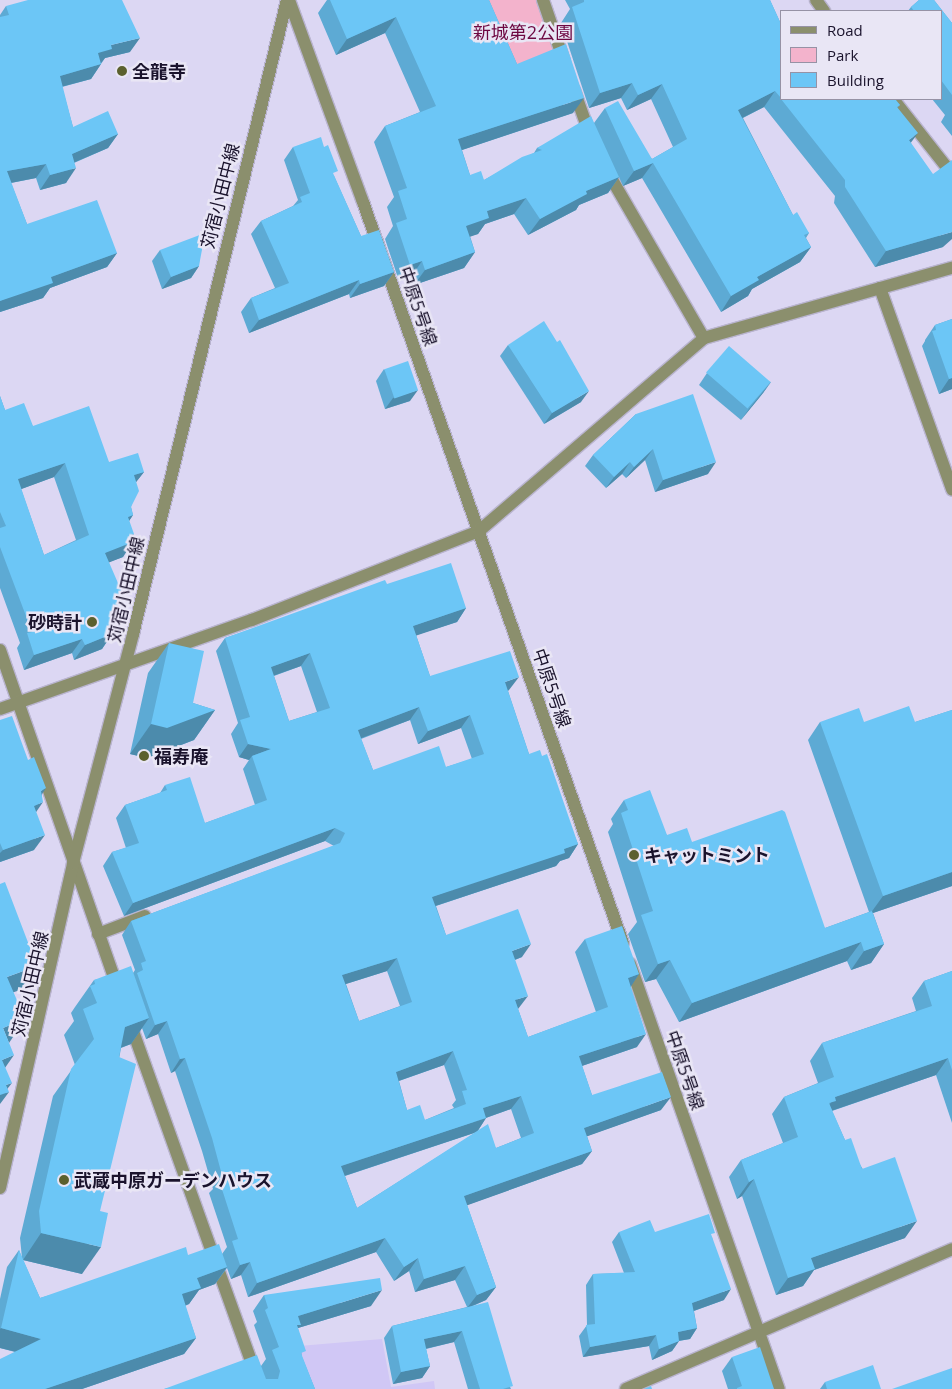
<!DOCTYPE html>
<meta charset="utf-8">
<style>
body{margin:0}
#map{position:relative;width:952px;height:1389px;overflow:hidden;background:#dcd7f3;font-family:"Open Sans","Noto Sans JP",sans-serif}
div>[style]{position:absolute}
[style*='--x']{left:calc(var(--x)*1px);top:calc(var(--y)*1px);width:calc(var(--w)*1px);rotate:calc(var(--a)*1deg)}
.built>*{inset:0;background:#d0c7f5}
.green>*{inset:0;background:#f3b3cc}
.roads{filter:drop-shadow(1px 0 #b9b4cf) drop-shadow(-1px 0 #b9b4cf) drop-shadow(0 1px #b9b4cf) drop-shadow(0 -1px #b9b4cf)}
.minor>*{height:12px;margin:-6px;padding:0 6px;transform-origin:6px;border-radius:6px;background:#8b8f6d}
.tertiary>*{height:12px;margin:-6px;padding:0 6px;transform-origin:6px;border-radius:6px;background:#8b8f6d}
.wall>*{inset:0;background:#5daad4}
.shaded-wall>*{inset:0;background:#4c8bac}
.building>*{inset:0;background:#6cc6f6;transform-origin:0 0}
.dots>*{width:14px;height:14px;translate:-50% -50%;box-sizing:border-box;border:2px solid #e9e6f5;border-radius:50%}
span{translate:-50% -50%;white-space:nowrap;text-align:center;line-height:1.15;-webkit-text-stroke:5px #e9e6f5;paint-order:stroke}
.park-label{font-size:18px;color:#6e0842}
.poi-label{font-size:18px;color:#1a132c;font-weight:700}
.left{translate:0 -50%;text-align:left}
.right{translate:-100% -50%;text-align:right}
.street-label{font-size:18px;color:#1a132c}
.legend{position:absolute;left:780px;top:10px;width:162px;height:90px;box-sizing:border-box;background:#e9e6f5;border:1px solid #9692a5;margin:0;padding:6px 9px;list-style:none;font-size:15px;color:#1a132c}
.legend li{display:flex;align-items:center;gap:10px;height:25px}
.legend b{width:25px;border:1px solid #9692a5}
</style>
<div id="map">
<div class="built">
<i style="clip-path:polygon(382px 1339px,391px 1387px,434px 1381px,435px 1389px,312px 1389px,299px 1346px)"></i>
</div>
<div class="green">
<i style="clip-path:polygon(478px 0,543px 0,561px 52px,507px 74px)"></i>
</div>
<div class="roads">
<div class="minor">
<i style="--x:289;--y:0;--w:215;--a:69.9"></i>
<i style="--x:363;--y:202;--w:785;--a:70.67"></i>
<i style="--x:543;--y:0;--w:65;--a:71"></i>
<i style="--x:816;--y:0;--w:14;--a:54"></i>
<i style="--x:574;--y:90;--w:48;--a:70.4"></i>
<i style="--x:893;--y:99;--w:95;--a:51.8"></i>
<i style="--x:607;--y:171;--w:193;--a:59.9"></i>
<i style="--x:880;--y:288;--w:214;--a:70.3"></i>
<i style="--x:0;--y:650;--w:358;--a:70.8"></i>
<i style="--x:0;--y:709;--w:267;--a:-19.5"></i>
<i style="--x:252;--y:620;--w:244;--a:-21.4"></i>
<i style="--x:479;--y:531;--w:296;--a:-40.6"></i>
<i style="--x:704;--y:338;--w:258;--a:-15.8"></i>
<i style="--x:98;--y:934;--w:50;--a:-21"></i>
<i style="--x:630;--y:964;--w:450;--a:70.7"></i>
<i style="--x:130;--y:1023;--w:389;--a:70.3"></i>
<i style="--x:626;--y:1389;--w:355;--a:-23.2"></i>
</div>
<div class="tertiary">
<i style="--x:0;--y:1188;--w:333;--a:-77.3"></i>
<i style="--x:73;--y:863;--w:237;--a:-75.3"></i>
<i style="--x:133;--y:634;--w:652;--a:-76.35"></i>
</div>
</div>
<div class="wall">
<i style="clip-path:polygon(327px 0,489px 0,517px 64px,573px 113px,462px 150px,470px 175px,484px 180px,534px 153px,537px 148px,594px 123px,605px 108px,652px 159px,673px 147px,651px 99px,627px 110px,621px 98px,589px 108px,561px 23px,570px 9px,565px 0,770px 0,781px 24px,781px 99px,895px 99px,900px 105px,897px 108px,911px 143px,943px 247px,875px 267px,834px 203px,835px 196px,764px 107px,743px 118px,793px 215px,809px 233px,806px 238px,811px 247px,800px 262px,752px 289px,748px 296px,721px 312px,642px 178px,623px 186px,619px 177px,608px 193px,579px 205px,576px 210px,528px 235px,514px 214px,485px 224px,478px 234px,470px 236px,475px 252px,464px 268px,414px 285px,411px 277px,399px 281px,385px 239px,393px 226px,387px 207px,394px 197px,374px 142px,385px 126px,420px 112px,385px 33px,336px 55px,318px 13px)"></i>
<i style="clip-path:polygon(919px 0,934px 0,952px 23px,952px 136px,941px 122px,945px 115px,932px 99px,941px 99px,941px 11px,908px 11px,911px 7px)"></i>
<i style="clip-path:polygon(6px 6px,130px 52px,105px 58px,91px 79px,62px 87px,73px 127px,118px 134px,108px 148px,74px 163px,66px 183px,40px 190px,36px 178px,11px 183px,27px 224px,117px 253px,107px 267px,50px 288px,43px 298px,0 312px,0 15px)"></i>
<i style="clip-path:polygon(293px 147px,334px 176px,361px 236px,394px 272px,384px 286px,350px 298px,349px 294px,249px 333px,241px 312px,251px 298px,275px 288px,251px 234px,261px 221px,293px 206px,298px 200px,284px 160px)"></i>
<i style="clip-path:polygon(160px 250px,199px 266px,191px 278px,162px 289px,152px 261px)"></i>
<i style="clip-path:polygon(952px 319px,952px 389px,939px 394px,922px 346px,925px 341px,925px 340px,935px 325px)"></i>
<i style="clip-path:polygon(508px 345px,581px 402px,544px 424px,500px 356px)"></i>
<i style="clip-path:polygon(384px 369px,410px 401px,385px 409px,376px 381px)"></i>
<i style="clip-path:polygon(707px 373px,771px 382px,763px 393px,741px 420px,699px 385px)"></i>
<i style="clip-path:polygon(evenodd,0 396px,5px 410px,33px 426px,109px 462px,144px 472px,136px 482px,131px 507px,133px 515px,129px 521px,131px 538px,123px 557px,109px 562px,112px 634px,102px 649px,74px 660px,72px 653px,24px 670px,17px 648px,20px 643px,0 588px,0 396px,54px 477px,76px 540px,44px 555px,21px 489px,54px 477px)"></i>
<i style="clip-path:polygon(636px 414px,708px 474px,655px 492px,645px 460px,626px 478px,622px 474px,606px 488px,585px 466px,593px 455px)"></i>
<i style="clip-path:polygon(evenodd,387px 584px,466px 608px,457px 622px,416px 635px,430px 676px,509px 690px,508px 691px,529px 754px,542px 756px,578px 844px,569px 858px,560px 861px,556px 866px,436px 906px,446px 935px,522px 957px,515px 960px,518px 1009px,528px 1037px,596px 1012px,575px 952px,585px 939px,639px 974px,630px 987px,637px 1047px,582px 1066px,592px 1095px,661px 1110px,587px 1136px,592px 1151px,582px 1164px,467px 1205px,496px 1287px,486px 1300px,473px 1306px,511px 1389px,468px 1389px,454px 1342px,426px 1349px,430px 1366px,422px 1378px,393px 1384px,384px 1338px,392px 1326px,467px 1307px,455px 1280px,415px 1292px,409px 1271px,394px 1281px,376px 1252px,248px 1297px,241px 1275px,231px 1279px,227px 1268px,215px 1284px,199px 1290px,189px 1304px,185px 1306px,196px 1338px,184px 1354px,82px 1389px,0 1389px,15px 1352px,0 1348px,0 1299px,7px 1267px,19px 1250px,22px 1258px,20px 1238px,53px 1096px,75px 1065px,64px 1035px,74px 1021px,71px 1013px,75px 1007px,94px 980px,133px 973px,135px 970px,122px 935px,131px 921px,334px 846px,325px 841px,124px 916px,103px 866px,112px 852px,126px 848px,116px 818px,125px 805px,160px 793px,165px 785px,205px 823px,255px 805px,243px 769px,249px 760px,239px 757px,231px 734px,238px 723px,216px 651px,225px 638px,387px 584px,301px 666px,317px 712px,289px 721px,274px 676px,301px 666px,387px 584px,410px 720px,418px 744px,461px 728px,472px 759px,446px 767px,373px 770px,361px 739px,410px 720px,387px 584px,387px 971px,400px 1006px,359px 1021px,346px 984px,387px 971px,387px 584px,142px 1028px,146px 1039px,158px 1034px,171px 1073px,175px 1071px,202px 1151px,213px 1189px,209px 1193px,227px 1247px,222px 1254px,188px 1255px,40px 1298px,23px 1260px,82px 1274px,121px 1048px,131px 1044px,142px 1028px,387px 584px,444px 1065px,456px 1100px,452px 1105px,454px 1108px,425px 1120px,407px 1110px,399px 1081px,444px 1065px,387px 584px,511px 1109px,521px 1138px,496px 1148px,477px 1132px,486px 1118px,511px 1109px,387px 584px,477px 1132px,357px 1208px,345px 1176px,477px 1132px)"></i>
<i style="clip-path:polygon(169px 643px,193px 703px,215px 710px,194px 740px,147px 758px,130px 754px,148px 673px)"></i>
<i style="clip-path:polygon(952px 710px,952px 886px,873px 913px,884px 944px,871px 963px,851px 970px,847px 961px,679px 1022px,656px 979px,645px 982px,628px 934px,637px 922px,608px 832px,613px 824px,611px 819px,624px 800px,667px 835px,692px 842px,825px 928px,869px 912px,808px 740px,820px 722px,915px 722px)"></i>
<i style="clip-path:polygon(0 720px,42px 795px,36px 812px,34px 850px,0 862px)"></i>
<i style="clip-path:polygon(952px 971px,952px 1123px,936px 1075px,832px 1111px,845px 1140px,905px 1238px,814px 1270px,803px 1286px,776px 1295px,742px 1196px,737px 1199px,729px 1177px,741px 1160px,783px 1143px,772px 1114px,784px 1097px,818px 1083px,810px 1061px,822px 1043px,916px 1011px,912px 998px,924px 981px)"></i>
<i style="clip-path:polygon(619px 1232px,655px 1232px,712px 1237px,724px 1300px,694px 1311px,697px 1328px,690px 1339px,679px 1341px,672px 1351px,652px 1360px,649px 1346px,583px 1357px,579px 1336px,587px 1325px,586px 1285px,593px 1274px,624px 1273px,612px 1242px)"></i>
<i style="clip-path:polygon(264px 1295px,371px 1306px,298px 1328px,302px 1357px,315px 1389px,164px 1389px,261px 1366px,266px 1359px,254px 1325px,257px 1322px,253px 1311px)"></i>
<i style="clip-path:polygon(732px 1357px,774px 1389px,728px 1389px,722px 1371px)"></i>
<i style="clip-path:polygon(825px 1382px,881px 1389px,820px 1389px)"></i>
</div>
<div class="shaded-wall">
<i style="clip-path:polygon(396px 17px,385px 33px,336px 55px,347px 39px)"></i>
<i style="clip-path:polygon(140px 38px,130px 52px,105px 58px,101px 63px,88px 67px,98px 53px,111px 45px)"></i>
<i style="clip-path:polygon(101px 64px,91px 79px,49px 90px,60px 76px)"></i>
<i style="clip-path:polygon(632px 83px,621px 98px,589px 108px,600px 93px)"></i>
<i style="clip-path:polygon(662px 84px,651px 99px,627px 110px,638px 95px)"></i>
<i style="clip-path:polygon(775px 91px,764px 107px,728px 125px,738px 110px)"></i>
<i style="clip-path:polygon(584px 98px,573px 113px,447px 155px,458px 139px)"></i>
<i style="clip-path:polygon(918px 133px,907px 148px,909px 140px)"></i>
<i style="clip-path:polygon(118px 134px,108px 148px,61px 168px,72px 154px)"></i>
<i style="clip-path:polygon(653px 163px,642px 178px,623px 186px,634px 171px)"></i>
<i style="clip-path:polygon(46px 164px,36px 178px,0 185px,7px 171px)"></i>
<i style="clip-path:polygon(76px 168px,66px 183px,40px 190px,50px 175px)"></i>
<i style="clip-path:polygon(619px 177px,608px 193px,579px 205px,576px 210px,528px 235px,540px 219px,586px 191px)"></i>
<i style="clip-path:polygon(526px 198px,514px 214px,485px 224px,478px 234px,455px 242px,466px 226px,487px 211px)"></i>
<i style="clip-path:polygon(952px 232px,952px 239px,943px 247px,875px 267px,886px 251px)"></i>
<i style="clip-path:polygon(811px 247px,800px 262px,752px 289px,748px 296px,721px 312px,731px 296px,757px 277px)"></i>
<i style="clip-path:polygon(475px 252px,464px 268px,414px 285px,425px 270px)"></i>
<i style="clip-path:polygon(117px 253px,107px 267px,50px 288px,43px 298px,0 312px,0 301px,51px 277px)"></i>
<i style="clip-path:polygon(422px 261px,411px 277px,399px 281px,410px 265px)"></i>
<i style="clip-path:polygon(199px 266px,191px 278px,162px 289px,171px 277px)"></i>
<i style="clip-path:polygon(394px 272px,384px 286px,350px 298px,360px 284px)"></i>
<i style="clip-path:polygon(359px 280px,349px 294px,249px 333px,259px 320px)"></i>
<i style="clip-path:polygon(952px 378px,952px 389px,939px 394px,949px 379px)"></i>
<i style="clip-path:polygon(771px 382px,763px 393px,741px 420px,749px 409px)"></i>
<i style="clip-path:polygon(418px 390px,410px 401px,385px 409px,393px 398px)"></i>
<i style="clip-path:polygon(589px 391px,581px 402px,544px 424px,552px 413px)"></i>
<i style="clip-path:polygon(653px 449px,645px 460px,626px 478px,634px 467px)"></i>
<i style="clip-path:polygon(630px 462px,622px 474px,606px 488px,614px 477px)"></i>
<i style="clip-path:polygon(716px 462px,708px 474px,655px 492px,663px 480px)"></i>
<i style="clip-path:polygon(65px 463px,54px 477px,8px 494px,18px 479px)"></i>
<i style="clip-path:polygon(144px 472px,133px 486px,134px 475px)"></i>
<i style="clip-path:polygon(133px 515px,123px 530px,128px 517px)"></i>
<i style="clip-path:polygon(134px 534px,126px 545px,133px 542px,123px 557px,95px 568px,105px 553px,130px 535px)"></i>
<i style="clip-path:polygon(466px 608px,457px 622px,403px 640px,413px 626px)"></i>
<i style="clip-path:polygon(112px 634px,102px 649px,74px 660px,85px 645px)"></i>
<i style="clip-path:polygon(82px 639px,72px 653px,24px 670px,34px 655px)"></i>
<i style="clip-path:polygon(310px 653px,301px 666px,261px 680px,271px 667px)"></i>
<i style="clip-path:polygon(519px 677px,509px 690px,495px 695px,505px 682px)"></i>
<i style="clip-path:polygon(419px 707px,410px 720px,348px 743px,358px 730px)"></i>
<i style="clip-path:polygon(215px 710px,194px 740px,147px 758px,130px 754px,151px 724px)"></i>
<i style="clip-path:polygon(470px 715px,461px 728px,418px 744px,428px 731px)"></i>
<i style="clip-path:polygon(248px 744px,271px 749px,252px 756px,249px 760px,239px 757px)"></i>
<i style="clip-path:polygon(46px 788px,36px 803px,41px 791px)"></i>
<i style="clip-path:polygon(43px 802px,32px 818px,34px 806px)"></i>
<i style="clip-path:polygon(335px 828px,325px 841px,124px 916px,133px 903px)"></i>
<i style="clip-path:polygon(45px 835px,34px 850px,0 862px,0 853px,3px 850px)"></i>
<i style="clip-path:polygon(578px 844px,569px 858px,560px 861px,556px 866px,423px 910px,432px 897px,564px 849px)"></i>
<i style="clip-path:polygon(952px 872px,952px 886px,870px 914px,883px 896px)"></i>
<i style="clip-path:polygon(861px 942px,847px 961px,679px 1022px,692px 1003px)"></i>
<i style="clip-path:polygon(531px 944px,522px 957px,503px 964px,512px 951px)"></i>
<i style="clip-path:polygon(884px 944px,871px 963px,851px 970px,864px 951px)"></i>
<i style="clip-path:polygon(397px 958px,387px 971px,333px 988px,342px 975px)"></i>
<i style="clip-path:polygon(670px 960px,656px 979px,645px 982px,658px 964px)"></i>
<i style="clip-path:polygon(37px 966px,20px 990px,0 997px,7px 977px)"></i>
<i style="clip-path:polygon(639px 974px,630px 988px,628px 978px)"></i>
<i style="clip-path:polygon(528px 996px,518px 1009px,515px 1000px)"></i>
<i style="clip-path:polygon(149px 1018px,131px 1044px,106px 1053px,125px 1027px)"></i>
<i style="clip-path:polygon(25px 1019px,9px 1043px,3px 1028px)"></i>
<i style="clip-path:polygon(167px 1021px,158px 1034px,146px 1039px,155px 1025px)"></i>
<i style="clip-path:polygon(646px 1034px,637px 1047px,570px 1070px,579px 1056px)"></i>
<i style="clip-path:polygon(453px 1051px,444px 1065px,387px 1085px,396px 1072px)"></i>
<i style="clip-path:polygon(14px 1055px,0 1075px,2px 1060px)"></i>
<i style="clip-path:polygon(185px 1058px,175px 1071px,171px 1073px,180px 1059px)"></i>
<i style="clip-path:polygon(948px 1058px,936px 1075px,828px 1112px,818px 1120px,835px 1097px)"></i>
<i style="clip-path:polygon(12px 1083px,4px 1093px,9px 1092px,0 1104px,0 1094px,6px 1085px)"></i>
<i style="clip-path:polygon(521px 1096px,511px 1109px,474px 1122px,483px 1108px)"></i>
<i style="clip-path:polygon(671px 1097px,661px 1110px,574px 1141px,584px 1128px)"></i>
<i style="clip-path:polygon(486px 1118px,477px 1132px,332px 1180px,341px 1166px)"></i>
<i style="clip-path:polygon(592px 1151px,582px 1164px,454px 1210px,464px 1196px)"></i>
<i style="clip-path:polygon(754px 1179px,742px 1196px,737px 1199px,749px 1182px)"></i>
<i style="clip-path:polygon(917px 1221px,905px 1238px,814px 1270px,803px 1286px,776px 1295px,788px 1278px,811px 1258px)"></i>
<i style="clip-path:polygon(41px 1233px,101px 1247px,82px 1274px,23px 1260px)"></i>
<i style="clip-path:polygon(385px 1238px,376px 1252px,248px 1297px,257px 1283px)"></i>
<i style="clip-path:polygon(418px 1258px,409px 1271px,394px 1281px,404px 1267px)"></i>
<i style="clip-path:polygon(250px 1262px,241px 1275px,231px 1279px,240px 1265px)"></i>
<i style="clip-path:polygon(465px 1266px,455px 1280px,415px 1292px,424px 1279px)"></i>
<i style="clip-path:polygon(227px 1267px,215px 1284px,199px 1290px,189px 1304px,170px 1311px,182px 1294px,197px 1278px)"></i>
<i style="clip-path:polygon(496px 1287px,486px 1300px,467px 1308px,477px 1295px)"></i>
<i style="clip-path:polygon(731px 1289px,724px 1300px,685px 1314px,692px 1303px)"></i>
<i style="clip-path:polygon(382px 1290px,371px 1306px,298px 1328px,289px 1341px,298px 1316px)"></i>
<i style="clip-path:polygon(1px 1328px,41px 1339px,29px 1355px,0 1348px,0 1329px)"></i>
<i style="clip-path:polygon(697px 1328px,690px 1339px,671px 1342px,678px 1332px)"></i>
<i style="clip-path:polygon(462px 1331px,454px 1342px,416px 1351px,424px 1339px)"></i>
<i style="clip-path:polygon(656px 1335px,649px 1346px,583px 1357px,590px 1347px)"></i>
<i style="clip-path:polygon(196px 1338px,184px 1354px,82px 1389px,45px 1389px)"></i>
<i style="clip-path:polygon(679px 1341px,672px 1351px,652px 1360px,659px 1349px)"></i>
<i style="clip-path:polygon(430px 1366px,422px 1378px,393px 1384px,401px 1372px)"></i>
</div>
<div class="building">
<i style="clip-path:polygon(28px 0,122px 0,140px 38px,111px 45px,112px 49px,98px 53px,101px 64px,60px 76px,73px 127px,108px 111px,118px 134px,72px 154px,76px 168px,50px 175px,46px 164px,7px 171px,27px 224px,97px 200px,117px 253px,51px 277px,53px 283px,0 301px,0 17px,9px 15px,6px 6px)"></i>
<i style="clip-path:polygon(330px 0,489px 0,517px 64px,566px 44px,584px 98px,458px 139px,470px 175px,481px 171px,484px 180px,522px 157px,542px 150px,537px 148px,591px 116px,619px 177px,586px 191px,587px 194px,540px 219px,526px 198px,487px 211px,489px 218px,466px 226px,475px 252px,425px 270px,422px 261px,410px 265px,396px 223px,407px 219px,398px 191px,407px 188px,385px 126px,436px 106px,396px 17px,347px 39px)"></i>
<i style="clip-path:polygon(584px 0,770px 0,781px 24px,781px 98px,775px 91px,738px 110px,793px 215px,797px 212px,809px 233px,804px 235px,811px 247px,757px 277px,759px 280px,731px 296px,653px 163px,634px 171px,605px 108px,618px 101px,652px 159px,687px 139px,662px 84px,638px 95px,632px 83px,600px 93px,572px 7px,584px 2px)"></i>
<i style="clip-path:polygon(919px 0,934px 0,952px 23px,952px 95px,941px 80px,941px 11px,914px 11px,911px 7px)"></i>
<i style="clip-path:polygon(781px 99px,895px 99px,900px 105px,897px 107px,918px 133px,909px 140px,933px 174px,952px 160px,952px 232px,886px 251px,845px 187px,845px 180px)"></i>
<i style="clip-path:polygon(321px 137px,324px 147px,328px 145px,338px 171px,333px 173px,361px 236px,379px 230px,394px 272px,360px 284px,359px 280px,259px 320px,251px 298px,289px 283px,261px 221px,302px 202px,300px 197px,310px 193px,293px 147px)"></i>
<i style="clip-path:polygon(205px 233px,199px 266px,171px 277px,160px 250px)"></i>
<i style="clip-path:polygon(952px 319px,952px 378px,949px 379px,932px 331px,936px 330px,935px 325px)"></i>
<i style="clip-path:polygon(544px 321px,557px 342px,560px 340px,589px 391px,552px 413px,508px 345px)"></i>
<i style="left:729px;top:346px;width:55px;height:35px;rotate:41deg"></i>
<i style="left:408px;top:361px;width:31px;height:25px;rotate:71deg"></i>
<i style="clip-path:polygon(693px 394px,716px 462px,663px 480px,653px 449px,634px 467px,630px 462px,614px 477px,593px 455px,636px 414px)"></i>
<i style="clip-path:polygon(evenodd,0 396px,5px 410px,24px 403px,33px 426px,89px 406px,109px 462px,138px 453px,144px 472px,134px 475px,139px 491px,131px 507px,133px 515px,128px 517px,134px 534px,130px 535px,133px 542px,105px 553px,121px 590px,112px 634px,85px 645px,82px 639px,34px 655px,27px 633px,32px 632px,0 547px,0 528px,6px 526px,0 512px,0 396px,65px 463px,89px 535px,44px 555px,18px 479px,65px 463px)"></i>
<i style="clip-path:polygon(evenodd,451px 563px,466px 608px,413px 626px,430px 676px,510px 651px,519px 677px,505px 682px,529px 754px,540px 750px,542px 756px,547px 754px,578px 844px,564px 849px,565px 853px,432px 897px,446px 935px,518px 909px,531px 944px,512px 951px,528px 996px,515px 1000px,528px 1037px,608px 1007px,585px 939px,622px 926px,639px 974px,628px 978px,646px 1034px,579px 1056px,592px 1095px,662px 1072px,671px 1097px,584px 1128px,592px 1151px,464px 1196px,496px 1287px,477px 1295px,465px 1266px,424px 1279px,418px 1258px,404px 1267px,385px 1238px,257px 1283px,250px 1262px,240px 1265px,232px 1241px,238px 1239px,219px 1180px,223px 1179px,212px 1138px,185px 1058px,180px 1059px,167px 1021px,155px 1025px,137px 973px,143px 970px,141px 963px,146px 961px,131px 921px,340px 843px,345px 833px,335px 828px,133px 903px,112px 852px,139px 843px,125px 805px,167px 790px,165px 785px,190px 777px,205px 823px,267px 800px,252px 756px,271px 749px,248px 744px,240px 720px,250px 717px,225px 638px,385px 580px,387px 584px,451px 563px,310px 653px,330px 708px,289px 721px,271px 667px,310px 653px,451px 563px,419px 707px,428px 731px,470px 715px,484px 754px,446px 767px,439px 746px,373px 770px,358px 730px,419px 707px,451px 563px,397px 958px,412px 1002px,359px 1021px,342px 975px,397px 958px,451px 563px,453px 1051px,467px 1090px,462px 1091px,466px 1104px,425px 1120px,420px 1105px,407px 1110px,396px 1072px,453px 1051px,451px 563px,521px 1096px,534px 1133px,496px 1148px,488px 1124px,357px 1208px,341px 1166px,486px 1118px,483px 1108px,521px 1096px)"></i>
<i style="clip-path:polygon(169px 643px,204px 651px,193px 703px,215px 710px,167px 728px,151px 724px)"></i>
<i style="clip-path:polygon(909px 706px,915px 722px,952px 710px,952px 872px,883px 896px,820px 722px,859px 708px,864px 722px)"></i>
<i style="clip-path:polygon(12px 716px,28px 760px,34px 757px,46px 788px,41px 791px,43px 802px,34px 806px,45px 835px,3px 850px,0 843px,0 720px)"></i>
<i style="clip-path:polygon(650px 790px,667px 835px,687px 828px,692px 842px,782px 810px,785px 812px,825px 928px,872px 911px,884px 944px,864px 951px,861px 942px,692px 1003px,670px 960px,658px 964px,641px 915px,653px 911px,621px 813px,628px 810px,624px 800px)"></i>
<i style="clip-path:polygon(5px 882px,37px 966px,7px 977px,25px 1019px,3px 1028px,14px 1055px,2px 1060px,12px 1083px,6px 1085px,9px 1092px,0 1095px,0 884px)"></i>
<i style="clip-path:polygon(131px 966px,149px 1018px,125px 1027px,119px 1057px,136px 1064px,100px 1211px,108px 1213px,101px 1247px,41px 1233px,39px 1211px,71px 1069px,94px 1039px,83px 1009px,97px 1003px,90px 986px,95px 984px,94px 980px)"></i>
<i style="clip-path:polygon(952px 971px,952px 1070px,948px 1058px,835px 1097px,836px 1101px,829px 1103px,845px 1140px,851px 1138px,862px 1169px,895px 1157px,917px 1221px,811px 1258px,815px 1269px,788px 1278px,754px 1179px,749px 1182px,741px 1160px,798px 1137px,784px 1097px,834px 1077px,822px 1043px,932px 1006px,924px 981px)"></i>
<i style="clip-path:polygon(709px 1214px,715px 1233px,711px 1234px,731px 1289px,692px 1303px,697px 1328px,678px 1332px,679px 1341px,659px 1349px,656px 1335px,590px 1347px,586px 1325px,595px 1324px,593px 1274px,635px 1272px,619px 1232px,650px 1220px,655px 1232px)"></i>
<i style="clip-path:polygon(219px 1244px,227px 1267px,197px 1278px,201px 1288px,182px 1294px,196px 1338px,45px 1389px,0 1389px,0 1359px,41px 1339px,1px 1328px,19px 1250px,40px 1298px,186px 1247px,188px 1255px)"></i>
<i style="clip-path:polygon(380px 1278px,382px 1290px,298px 1316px,301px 1325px,297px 1325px,306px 1351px,301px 1353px,315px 1389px,164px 1389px,257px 1355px,266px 1379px,278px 1379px,280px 1371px,272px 1350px,279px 1347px,265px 1310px,268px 1308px,264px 1295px)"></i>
<i style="clip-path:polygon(488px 1302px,513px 1386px,503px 1389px,480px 1389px,462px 1331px,424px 1339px,430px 1366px,401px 1372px,392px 1326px)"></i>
<i style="clip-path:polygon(760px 1347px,774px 1389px,737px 1389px,737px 1388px,742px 1386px,732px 1357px)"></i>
<i style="clip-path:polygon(873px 1365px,881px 1389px,827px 1389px,825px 1382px)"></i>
<i style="clip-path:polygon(952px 1368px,952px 1389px,892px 1389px)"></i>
<i style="clip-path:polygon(651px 1386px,652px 1389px,644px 1389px)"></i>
</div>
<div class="dots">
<i style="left:122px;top:71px;background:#5b602e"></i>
<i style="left:92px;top:622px;background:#5b602e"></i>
<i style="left:144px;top:756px;background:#5b602e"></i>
<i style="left:634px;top:855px;background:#5b602e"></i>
<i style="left:64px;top:1180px;background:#5b602e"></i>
</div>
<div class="park-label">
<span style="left:523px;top:32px">新城第2公園</span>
</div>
<div class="poi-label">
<span class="left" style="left:132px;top:71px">全龍寺</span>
<span class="right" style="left:82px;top:622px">砂時計</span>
<span class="left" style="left:154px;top:756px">福寿庵</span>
<span class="left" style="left:644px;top:855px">キャットミント</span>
<span class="left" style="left:74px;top:1180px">武蔵中原ガーデンハウス</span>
</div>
<div class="street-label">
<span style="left:220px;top:196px;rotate:-76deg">苅宿小田中線</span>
<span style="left:418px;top:306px;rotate:71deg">中原5号線</span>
<span style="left:126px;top:590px;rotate:-77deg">苅宿小田中線</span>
<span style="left:552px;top:688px;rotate:71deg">中原5号線</span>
<span style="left:30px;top:984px;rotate:-77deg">苅宿小田中線</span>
<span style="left:685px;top:1070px;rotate:71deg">中原5号線</span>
</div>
<ul class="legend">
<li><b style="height:6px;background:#8b8f6d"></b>Road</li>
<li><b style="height:14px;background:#f3b3cc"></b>Park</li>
<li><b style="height:14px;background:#6cc6f6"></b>Building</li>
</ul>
</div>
